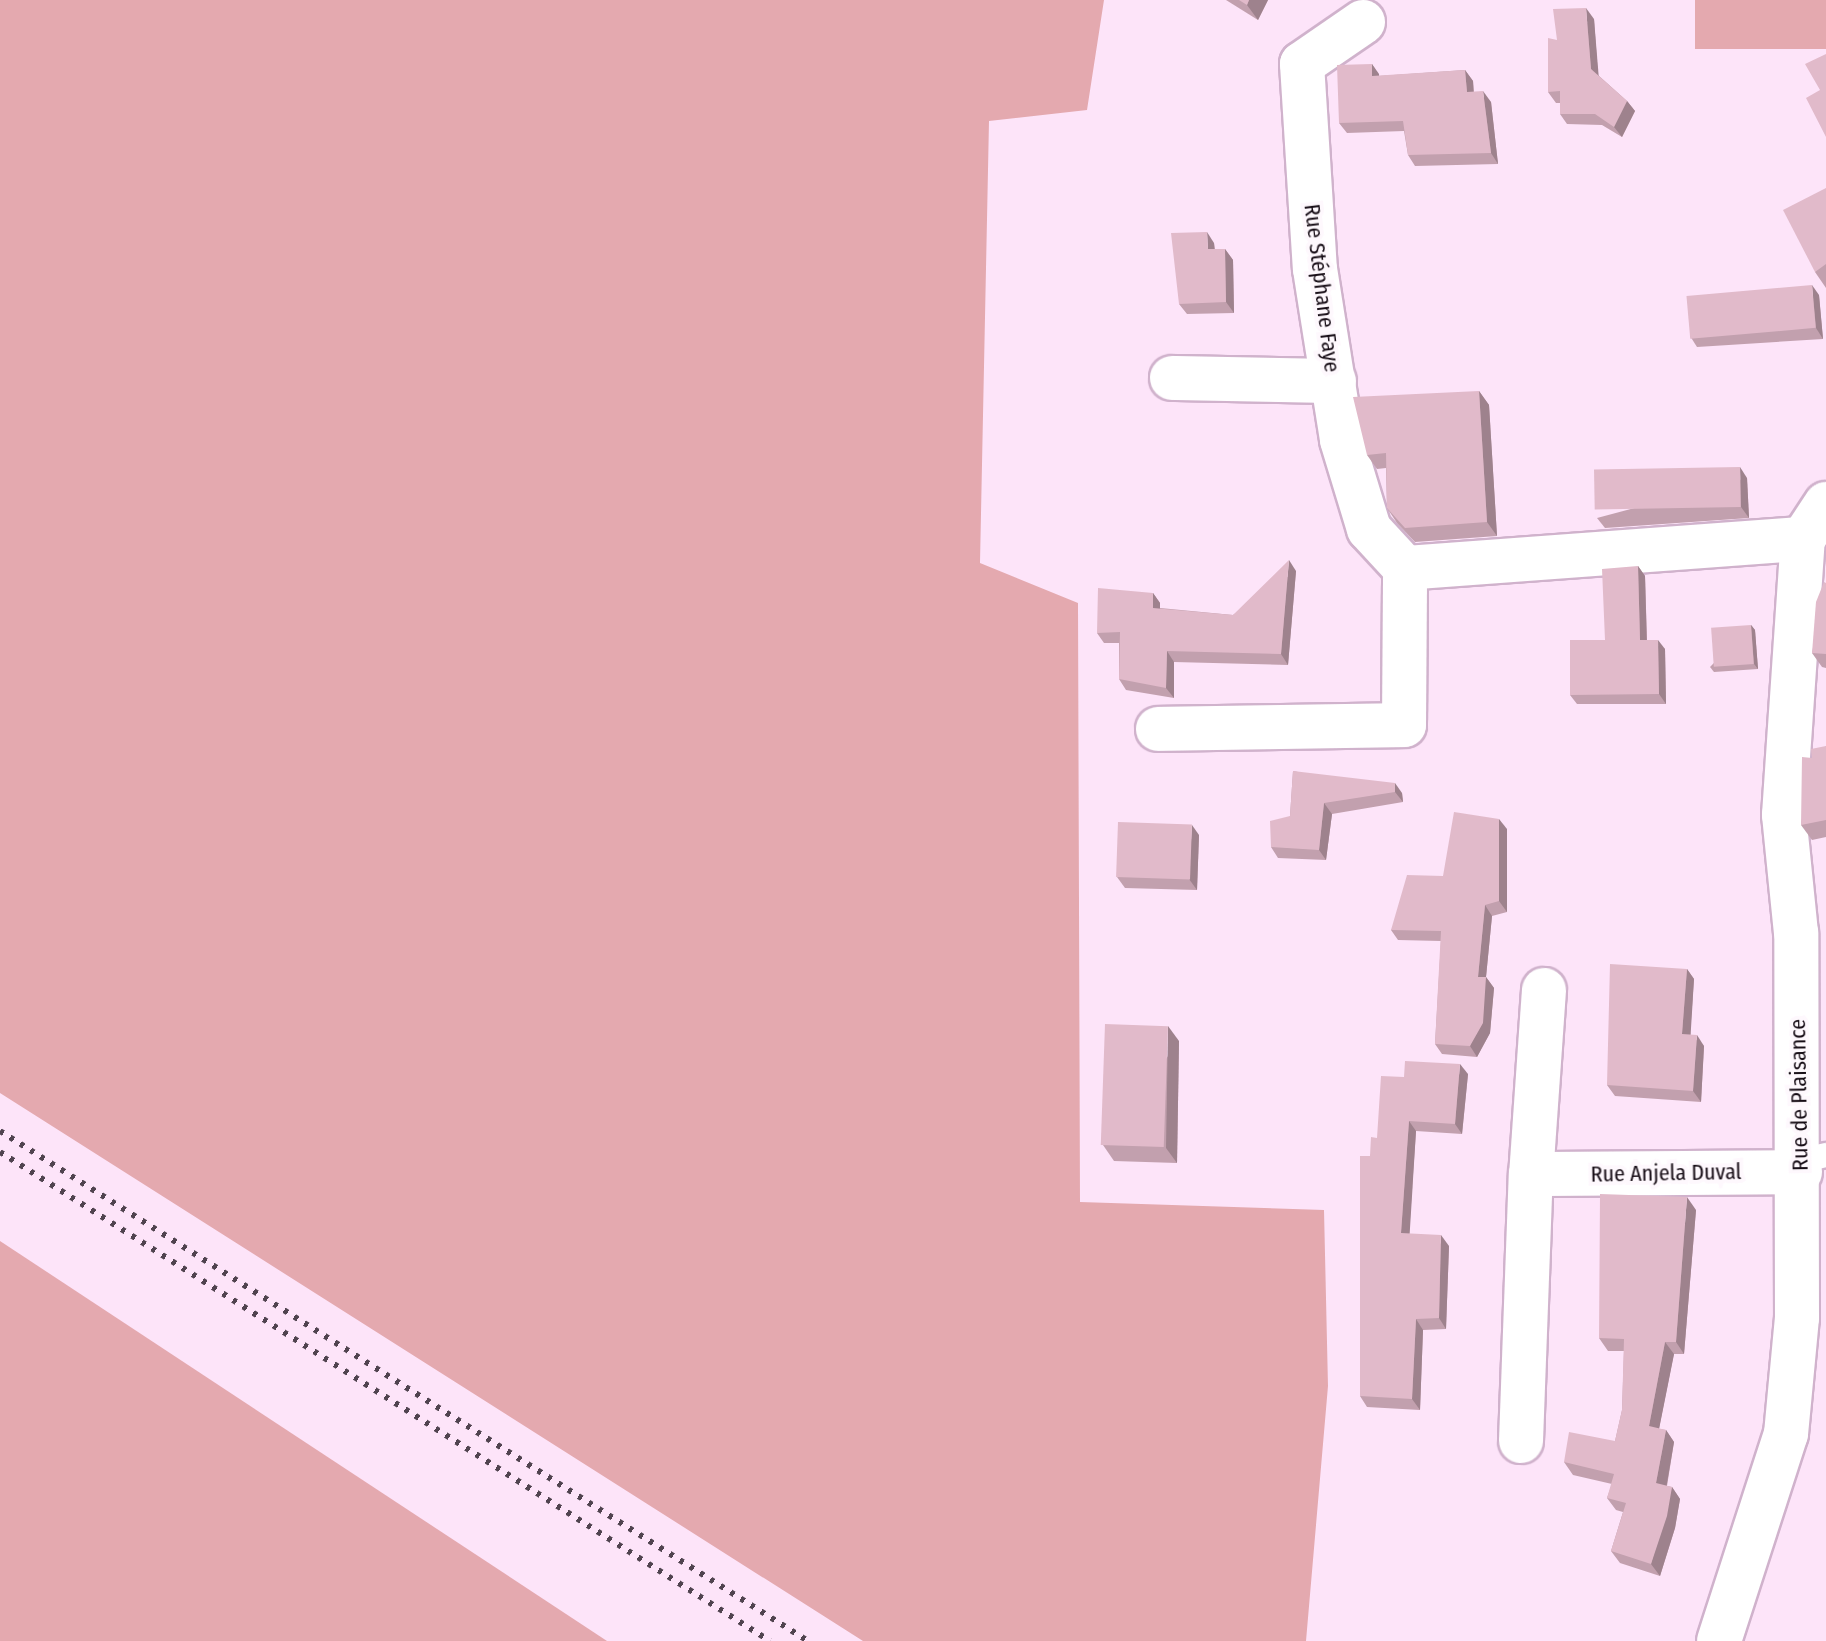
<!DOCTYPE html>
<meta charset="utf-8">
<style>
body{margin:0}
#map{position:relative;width:1826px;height:1641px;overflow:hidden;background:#fde4f9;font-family:"Fira Sans Condensed",sans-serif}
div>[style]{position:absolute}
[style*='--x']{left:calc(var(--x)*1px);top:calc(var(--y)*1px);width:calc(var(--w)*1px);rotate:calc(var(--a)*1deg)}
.green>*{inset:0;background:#e4a9af;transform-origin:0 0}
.roads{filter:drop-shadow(2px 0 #d0b2cc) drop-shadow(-2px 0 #d0b2cc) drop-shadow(0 2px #d0b2cc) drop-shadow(0 -2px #d0b2cc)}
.lane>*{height:24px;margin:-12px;padding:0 12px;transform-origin:12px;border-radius:12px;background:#fff}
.street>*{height:44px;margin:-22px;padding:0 22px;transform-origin:22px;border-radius:22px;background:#fff}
.rail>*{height:6px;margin-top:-3px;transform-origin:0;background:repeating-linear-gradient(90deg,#50434f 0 4px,transparent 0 12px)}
.wall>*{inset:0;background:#c2a0ae}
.shaded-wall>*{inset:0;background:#9e828d}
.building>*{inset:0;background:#e1baca;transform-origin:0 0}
span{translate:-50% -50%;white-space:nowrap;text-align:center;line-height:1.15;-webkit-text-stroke:8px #fef8fd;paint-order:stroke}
.street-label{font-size:22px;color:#160c15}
</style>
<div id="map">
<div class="green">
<i style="clip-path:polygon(0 0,1104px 0,1087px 110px,989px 121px,980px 563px,1078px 603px,1080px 1202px,1324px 1210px,1328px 1386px,1306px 1641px,863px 1641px,0 1093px)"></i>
<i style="left:1695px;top:0;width:131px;height:49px"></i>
<i style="clip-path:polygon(0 1241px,607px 1641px,0 1641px)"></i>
</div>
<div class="roads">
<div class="lane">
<i style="--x:1800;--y:1161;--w:27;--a:-13"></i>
</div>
<div class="street">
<i style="--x:1363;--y:22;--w:74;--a:145.5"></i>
<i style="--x:1302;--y:64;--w:205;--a:86.4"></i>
<i style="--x:1315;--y:269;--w:173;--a:81"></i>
<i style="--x:1342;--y:440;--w:93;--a:73.1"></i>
<i style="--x:1369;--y:529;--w:53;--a:47.3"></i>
<i style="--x:1172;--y:378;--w:162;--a:1.1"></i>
<i style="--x:1158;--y:729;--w:246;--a:-0.9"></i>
<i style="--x:1404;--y:725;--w:157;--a:-89.6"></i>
<i style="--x:1405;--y:568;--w:399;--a:-4.2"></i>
<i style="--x:1803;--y:539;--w:42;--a:-56.7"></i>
<i style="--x:1544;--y:990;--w:184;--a:94"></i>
<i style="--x:1531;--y:1174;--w:269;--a:-0.4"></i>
<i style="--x:1521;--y:1441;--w:267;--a:-87.9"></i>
<i style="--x:1719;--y:1641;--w:218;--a:-72.1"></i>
<i style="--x:1786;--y:1434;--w:117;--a:-84.6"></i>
<i style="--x:1797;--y:1318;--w:385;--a:-90.1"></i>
<i style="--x:1796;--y:933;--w:119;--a:-95.8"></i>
<i style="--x:1784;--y:815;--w:277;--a:-86.1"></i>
</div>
</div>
<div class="rail">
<i style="--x:0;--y:1131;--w:955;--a:32.26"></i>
<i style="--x:0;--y:1152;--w:912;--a:32.42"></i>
</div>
<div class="wall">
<i style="clip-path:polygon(1226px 0,1268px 0,1258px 20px)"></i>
<i style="clip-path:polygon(1594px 19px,1598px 75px,1627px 101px,1635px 111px,1622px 137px,1602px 125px,1567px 124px,1560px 114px,1560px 103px,1556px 103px,1548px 92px,1557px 40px)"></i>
<i style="clip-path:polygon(1372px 64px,1379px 76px,1465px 70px,1473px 81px,1474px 92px,1491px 102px,1498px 164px,1415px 166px,1408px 155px,1404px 131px,1347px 133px,1339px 123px)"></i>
<i style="clip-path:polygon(1826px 188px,1826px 288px,1815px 272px)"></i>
<i style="clip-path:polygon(1214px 243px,1215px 249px,1225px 249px,1233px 260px,1234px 313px,1187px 314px,1179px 304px)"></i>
<i style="clip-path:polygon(1819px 295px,1823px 339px,1697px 347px,1690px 336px)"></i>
<i style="clip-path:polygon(1479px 391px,1489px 405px,1497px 536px,1415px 542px,1397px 523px,1387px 508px,1386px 468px,1377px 469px,1367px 455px)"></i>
<i style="clip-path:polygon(1747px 478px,1749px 518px,1605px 528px,1597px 518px)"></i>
<i style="clip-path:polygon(1638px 566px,1645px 576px,1647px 640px,1665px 649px,1666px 704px,1577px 704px,1570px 695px,1605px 640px)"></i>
<i style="clip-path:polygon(1296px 571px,1288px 665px,1174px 662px,1174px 698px,1126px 690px,1119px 679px,1119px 643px,1104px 643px,1097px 633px,1153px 593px,1160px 603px,1160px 608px,1233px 615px)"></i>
<i style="clip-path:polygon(1826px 583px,1826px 668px,1822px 667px,1812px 653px)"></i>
<i style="clip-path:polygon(1751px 625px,1755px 630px,1758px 669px,1714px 672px,1710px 667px)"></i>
<i style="clip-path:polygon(1826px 746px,1826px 837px,1812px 840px,1801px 825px,1812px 758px)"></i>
<i style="clip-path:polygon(1293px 771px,1402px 793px,1403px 802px,1332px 814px,1326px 860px,1278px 858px,1271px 847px,1290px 816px)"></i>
<i style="clip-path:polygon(1507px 829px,1507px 912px,1492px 916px,1486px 977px,1494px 988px,1490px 1033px,1477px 1057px,1442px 1054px,1435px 1044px,1441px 941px,1398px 940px,1391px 930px,1443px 876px)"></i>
<i style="clip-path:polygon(1199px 835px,1197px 890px,1125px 888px,1117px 877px)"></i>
<i style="clip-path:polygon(1687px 969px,1694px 979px,1690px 1035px,1704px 1046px,1701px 1102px,1615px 1096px,1607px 1085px)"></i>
<i style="clip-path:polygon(1179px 1041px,1177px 1163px,1114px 1161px,1103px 1145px)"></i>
<i style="clip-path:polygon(1468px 1074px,1462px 1134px,1416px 1131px,1409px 1234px,1449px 1246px,1446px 1329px,1423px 1330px,1420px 1410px,1367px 1407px,1360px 1396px,1370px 1156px,1404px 1077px)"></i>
<i style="clip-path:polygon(1696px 1210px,1684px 1354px,1674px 1354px,1659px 1429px,1666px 1430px,1674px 1442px,1667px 1486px,1672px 1487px,1680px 1499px,1675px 1528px,1660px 1576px,1620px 1563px,1611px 1551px,1623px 1512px,1616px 1510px,1607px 1498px,1612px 1484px,1573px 1475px,1564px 1462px,1615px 1441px,1622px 1410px,1624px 1351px,1608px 1351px,1599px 1338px)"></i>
</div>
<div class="shaded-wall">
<i style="clip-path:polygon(1249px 0,1268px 0,1258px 20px,1247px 5px)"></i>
<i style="clip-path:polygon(1586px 8px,1594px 19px,1599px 80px,1591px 69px)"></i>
<i style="clip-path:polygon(1372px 64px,1379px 74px,1380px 87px,1372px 76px)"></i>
<i style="clip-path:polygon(1465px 70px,1473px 81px,1474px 102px,1467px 92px)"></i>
<i style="clip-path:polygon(1483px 91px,1491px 102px,1498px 164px,1491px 153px)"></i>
<i style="clip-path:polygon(1627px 101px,1635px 111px,1622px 137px,1614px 127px)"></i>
<i style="clip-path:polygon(1207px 232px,1214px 243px,1215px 260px,1208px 249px)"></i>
<i style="clip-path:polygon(1225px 249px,1233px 260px,1234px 313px,1226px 302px)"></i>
<i style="clip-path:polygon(1812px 285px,1819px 295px,1823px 339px,1816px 328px)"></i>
<i style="clip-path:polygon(1479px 391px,1489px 405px,1497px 536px,1487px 522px)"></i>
<i style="clip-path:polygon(1740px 467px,1747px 478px,1749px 518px,1741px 507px)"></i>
<i style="clip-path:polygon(1289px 560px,1296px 571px,1288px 665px,1281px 654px)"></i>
<i style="clip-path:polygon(1638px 566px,1645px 576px,1647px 649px,1640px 640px)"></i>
<i style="clip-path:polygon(1153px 593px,1160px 603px,1160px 618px,1153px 608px)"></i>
<i style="clip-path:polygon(1751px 625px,1755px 630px,1758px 669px,1754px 664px)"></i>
<i style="clip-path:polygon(1658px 640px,1665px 649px,1666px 704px,1659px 694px)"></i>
<i style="clip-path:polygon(1167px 651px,1174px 662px,1174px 698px,1166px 688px)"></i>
<i style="clip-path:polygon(1395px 783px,1402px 793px,1403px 802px,1395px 792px)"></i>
<i style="clip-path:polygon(1324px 803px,1332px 814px,1326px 860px,1319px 850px)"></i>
<i style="clip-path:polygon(1499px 819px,1507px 829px,1507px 912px,1499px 901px)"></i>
<i style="clip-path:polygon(1192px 825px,1199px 835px,1197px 890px,1189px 879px)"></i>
<i style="clip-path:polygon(1485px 905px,1492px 916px,1485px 987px,1478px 977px)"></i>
<i style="clip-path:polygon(1687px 969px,1694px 979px,1690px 1045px,1682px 1034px)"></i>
<i style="clip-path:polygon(1486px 977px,1494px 988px,1490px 1033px,1477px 1057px,1470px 1046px)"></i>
<i style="clip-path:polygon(1168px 1026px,1179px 1041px,1177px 1163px,1166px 1148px)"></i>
<i style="clip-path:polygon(1697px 1035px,1704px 1046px,1701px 1102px,1693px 1091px)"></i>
<i style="clip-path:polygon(1460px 1064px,1468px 1074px,1462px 1134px,1455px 1124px)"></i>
<i style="clip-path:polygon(1409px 1121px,1416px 1131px,1409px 1244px,1401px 1233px)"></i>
<i style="clip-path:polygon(1687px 1197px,1696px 1210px,1684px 1354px,1676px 1342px)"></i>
<i style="clip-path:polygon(1441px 1235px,1449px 1246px,1446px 1329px,1439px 1318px)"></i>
<i style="clip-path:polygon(1416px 1319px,1423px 1330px,1420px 1410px,1412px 1399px)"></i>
<i style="clip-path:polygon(1665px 1342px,1674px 1354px,1657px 1439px,1649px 1426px)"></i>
<i style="clip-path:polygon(1666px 1430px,1674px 1442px,1665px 1495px,1656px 1483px)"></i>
<i style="clip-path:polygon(1672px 1487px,1680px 1499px,1675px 1528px,1660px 1576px,1651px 1564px)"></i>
</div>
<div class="building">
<i style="clip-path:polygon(1239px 0,1249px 0,1247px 5px)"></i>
<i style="clip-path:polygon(1586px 8px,1591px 69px,1627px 101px,1614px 127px,1595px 114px,1560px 114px,1560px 91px,1548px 92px,1548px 38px,1557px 40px,1553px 9px)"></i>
<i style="clip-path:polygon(1826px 54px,1826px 137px,1806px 98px,1820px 90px,1805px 64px)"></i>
<i style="clip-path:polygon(1372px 64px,1372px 76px,1465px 70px,1467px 92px,1483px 91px,1491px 153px,1408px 155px,1403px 121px,1339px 123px,1337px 65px)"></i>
<i style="clip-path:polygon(1826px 188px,1826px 264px,1815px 272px,1783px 210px)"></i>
<i style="clip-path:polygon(1207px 232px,1208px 249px,1225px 249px,1226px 302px,1179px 304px,1171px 233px)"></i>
<i style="left:1812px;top:285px;width:43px;height:126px;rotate:85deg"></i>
<i style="clip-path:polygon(1479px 391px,1487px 522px,1405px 528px,1387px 508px,1386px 453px,1367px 455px,1353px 397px)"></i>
<i style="left:1740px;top:467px;width:40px;height:146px;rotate:89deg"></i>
<i style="clip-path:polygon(1289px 560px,1281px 654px,1167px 651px,1166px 688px,1119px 679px,1120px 632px,1097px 633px,1098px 588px,1153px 593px,1153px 608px,1233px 615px)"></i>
<i style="clip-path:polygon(1638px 566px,1640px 640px,1658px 640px,1659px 694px,1570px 695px,1570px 640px,1605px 640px,1602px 569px)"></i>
<i style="clip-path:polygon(1824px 582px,1826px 583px,1826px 654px,1812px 653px,1816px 602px)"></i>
<i style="left:1751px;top:625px;width:39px;height:40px;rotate:86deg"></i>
<i style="clip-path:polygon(1826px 746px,1826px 820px,1801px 825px,1802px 757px,1812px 758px,1811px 749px)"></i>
<i style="clip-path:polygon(1293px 771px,1395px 783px,1395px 792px,1324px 803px,1319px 850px,1271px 847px,1270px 821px,1290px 816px)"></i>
<i style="clip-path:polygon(1454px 812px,1499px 819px,1499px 901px,1485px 905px,1478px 977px,1486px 977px,1483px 1023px,1470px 1046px,1435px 1044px,1441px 931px,1391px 930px,1407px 875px,1443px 876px)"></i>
<i style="left:1118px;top:822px;width:74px;height:55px;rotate:2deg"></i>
<i style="clip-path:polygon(1610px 964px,1687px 969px,1682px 1034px,1697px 1035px,1693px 1091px,1607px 1085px)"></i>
<i style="left:1105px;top:1024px;width:63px;height:121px;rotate:2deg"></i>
<i style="clip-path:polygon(1405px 1061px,1460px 1064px,1455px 1124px,1409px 1121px,1401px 1233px,1441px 1235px,1439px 1318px,1416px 1319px,1412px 1399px,1360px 1396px,1360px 1156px,1370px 1156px,1371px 1137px,1377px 1138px,1381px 1076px,1404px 1077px)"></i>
<i style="clip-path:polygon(1600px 1194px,1687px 1197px,1676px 1342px,1665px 1342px,1649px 1426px,1666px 1430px,1656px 1483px,1672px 1487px,1667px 1516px,1651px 1564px,1611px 1551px,1626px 1503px,1607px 1498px,1614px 1474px,1564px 1462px,1569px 1432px,1615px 1441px,1622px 1410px,1624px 1339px,1599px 1338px)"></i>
</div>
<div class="street-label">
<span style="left:1322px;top:288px;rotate:83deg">Rue Stéphane Faye</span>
<span style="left:1799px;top:1095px;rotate:-91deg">Rue de Plaisance</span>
<span style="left:1666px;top:1173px;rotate:-1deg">Rue Anjela Duval</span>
</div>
</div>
